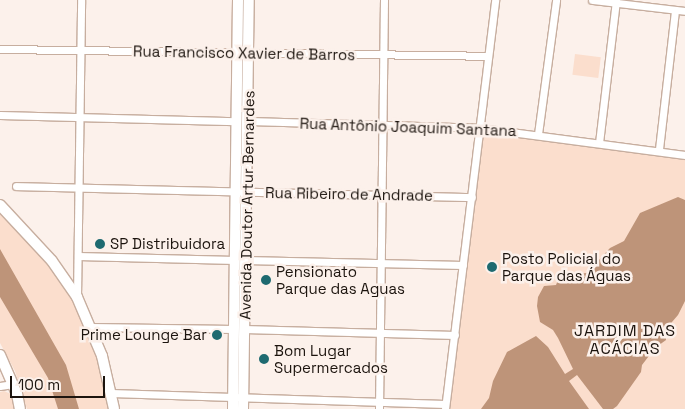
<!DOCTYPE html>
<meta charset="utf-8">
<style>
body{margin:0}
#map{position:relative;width:685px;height:409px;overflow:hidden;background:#fcf1eb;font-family:"Space Grotesk",sans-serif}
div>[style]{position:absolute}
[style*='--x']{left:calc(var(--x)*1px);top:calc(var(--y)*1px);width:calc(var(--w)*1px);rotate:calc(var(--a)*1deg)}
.green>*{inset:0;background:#fbdecd;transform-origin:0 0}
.water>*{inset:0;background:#be9479}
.roads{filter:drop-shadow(1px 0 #c7ae9f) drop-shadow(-1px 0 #c7ae9f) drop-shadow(0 1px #c7ae9f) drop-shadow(0 -1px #c7ae9f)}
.street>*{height:7px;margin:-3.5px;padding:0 3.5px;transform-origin:3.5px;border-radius:3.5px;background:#fff}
.secondary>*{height:10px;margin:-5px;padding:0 5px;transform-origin:5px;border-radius:5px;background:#fff}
.dots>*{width:14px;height:14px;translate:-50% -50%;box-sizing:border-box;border:2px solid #fcf1eb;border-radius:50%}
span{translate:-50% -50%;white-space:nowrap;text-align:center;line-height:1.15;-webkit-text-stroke:5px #fcf1eb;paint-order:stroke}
.street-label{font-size:15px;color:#1c140e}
.poi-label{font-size:15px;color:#1c140e}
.left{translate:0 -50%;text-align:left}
.right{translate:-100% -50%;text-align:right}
.neighbourhood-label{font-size:16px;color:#1c140e;letter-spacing:1px}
.scale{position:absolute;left:10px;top:376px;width:95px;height:22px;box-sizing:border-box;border:2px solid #1c140e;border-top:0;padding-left:6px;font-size:15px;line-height:18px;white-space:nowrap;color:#1c140e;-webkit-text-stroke:4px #fcf1eb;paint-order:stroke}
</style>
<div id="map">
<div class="green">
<i style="left:575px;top:54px;width:26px;height:21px;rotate:7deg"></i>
<i style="clip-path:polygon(484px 132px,685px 160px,685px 409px,448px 409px)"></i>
<i style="clip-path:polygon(0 212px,45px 261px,72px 300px,98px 357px,110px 409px,27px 409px,15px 371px,0 343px)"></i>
<i style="clip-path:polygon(4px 391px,13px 395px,17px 409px,0 409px,0 392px)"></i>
</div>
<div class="water">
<i style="clip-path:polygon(678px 197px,685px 200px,685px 301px,678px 315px,666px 329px,666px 340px,655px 348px,642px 365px,641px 372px,617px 406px,613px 409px,603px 409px,577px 375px,569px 381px,589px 409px,481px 409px,489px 398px,493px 381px,507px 352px,536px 336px,548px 347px,565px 374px,573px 369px,558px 338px,553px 330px,540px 322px,537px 306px,538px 297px,544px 286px,556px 285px,560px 275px,587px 273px,610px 248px,624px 241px,640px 213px)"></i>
<i style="clip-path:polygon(0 249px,66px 365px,79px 409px,58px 409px,48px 378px,0 297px)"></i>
</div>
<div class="roads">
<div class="street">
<i style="--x:592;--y:0;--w:94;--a:6.7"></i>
<i style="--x:0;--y:49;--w:488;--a:0.8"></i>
<i style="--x:0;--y:115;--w:236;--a:1.5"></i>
<i style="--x:249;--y:121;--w:231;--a:1.7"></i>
<i style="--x:480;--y:128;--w:207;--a:7.5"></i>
<i style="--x:538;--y:134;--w:135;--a:-82.3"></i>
<i style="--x:599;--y:143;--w:144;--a:-83.2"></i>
<i style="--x:659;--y:149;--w:140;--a:-83.4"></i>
<i style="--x:16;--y:186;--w:456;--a:1.4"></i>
<i style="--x:78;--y:256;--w:157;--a:1.5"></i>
<i style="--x:245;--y:260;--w:218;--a:1.3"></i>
<i style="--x:77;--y:297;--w:297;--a:-89.2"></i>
<i style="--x:91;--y:327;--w:143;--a:0.8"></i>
<i style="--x:244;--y:329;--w:211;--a:1.6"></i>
<i style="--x:0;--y:386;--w:13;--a:-9"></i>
<i style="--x:111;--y:393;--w:334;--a:1.9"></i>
<i style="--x:379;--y:409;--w:409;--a:-89.3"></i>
<i style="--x:445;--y:409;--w:412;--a:-83"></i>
</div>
<div class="secondary">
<i style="--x:0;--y:205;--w:76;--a:47.1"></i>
<i style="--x:52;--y:261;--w:44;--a:55.2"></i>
<i style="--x:77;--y:297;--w:64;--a:67"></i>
<i style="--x:102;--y:356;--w:54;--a:77.2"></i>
<i style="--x:0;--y:355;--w:43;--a:66.4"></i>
<i style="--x:17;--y:394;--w:15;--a:79"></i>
<i style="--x:233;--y:409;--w:409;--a:-89.3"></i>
<i style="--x:243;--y:409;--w:409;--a:-89.2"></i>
</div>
</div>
<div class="dots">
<i style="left:100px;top:244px;background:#1e6a70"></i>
<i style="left:492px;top:267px;background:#1e6a70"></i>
<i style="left:266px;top:280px;background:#1e6a70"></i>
<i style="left:217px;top:335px;background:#1e6a70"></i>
<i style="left:264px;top:359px;background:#1e6a70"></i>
</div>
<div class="street-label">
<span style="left:244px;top:53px;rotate:1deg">Rua Francisco Xavier de Barros</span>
<span style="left:408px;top:127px;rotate:2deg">Rua Antônio Joaquim Santana</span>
<span style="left:349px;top:194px;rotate:1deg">Rua Ribeiro de Andrade</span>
<span style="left:247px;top:205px;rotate:-89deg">Avenida Doutor Artur Bernardes</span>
</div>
<div class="poi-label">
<span class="left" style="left:110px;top:244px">SP Distribuidora</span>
<span class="left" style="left:502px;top:267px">Posto Policial do<br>Parque das Águas</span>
<span class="left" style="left:276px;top:280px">Pensionato<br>Parque das Aguas</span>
<span class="right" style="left:207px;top:335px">Prime Lounge Bar</span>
<span class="left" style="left:274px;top:359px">Bom Lugar<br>Supermercados</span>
</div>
<div class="neighbourhood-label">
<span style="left:625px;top:340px">JARDIM DAS<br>ACÁCIAS</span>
</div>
<div class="scale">100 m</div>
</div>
